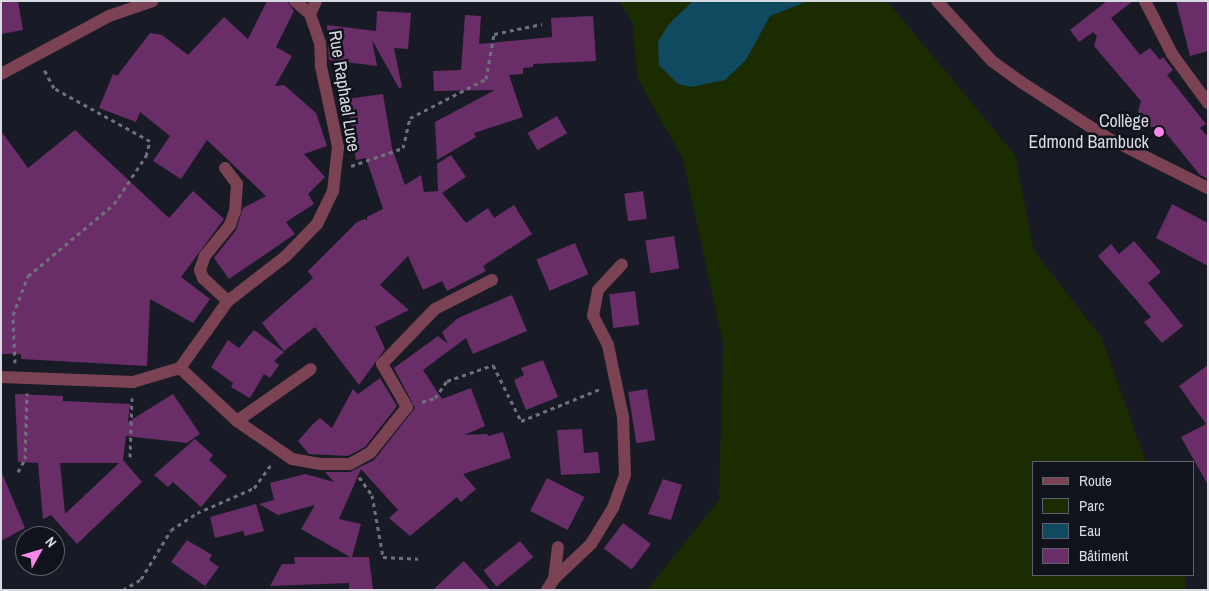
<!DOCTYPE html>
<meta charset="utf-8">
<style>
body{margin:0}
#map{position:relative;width:1209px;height:591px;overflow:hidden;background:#181b26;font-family:"Archivo Narrow",sans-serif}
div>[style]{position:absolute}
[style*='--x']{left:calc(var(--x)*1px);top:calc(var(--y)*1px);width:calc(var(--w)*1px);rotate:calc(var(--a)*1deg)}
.green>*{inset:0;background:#1a2c00}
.water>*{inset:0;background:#104a61}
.building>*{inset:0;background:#692e67;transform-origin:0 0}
.path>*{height:3px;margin-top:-1.5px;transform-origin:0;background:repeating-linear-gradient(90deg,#6f717a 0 4px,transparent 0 8px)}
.service>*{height:12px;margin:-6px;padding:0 6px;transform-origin:6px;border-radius:6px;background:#7a4253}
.minor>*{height:12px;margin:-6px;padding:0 6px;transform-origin:6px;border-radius:6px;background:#7a4253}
.dots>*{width:14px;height:14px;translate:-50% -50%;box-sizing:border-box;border:2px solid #10121c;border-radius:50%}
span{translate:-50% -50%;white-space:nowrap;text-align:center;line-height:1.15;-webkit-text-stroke:5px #10121c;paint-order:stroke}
.street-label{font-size:18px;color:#d8dae1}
.poi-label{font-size:18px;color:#d8dae1}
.right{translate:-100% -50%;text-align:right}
.frame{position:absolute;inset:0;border:2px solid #d8dae1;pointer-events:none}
.legend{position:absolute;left:1032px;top:461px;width:162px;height:115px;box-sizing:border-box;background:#10121c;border:1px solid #60626b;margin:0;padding:6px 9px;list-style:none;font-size:15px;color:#d8dae1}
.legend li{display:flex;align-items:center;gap:10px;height:25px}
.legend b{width:25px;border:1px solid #60626b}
.north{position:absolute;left:15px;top:526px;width:50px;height:50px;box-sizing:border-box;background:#10121c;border:1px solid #60626b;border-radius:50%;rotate:51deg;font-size:14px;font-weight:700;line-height:20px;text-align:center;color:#d8dae1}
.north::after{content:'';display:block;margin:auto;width:18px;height:22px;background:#f987e8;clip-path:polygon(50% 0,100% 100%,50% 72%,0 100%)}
</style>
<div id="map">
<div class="green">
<i style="clip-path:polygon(619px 1px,693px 1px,669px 24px,709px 82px,725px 80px,746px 60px,770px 16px,785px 8px,808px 1px,887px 1px,1015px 155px,1034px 251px,1101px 337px,1146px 462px,1033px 462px,1033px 575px,1186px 575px,1185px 590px,647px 590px,719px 500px,723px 343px,683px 159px,638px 79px,632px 21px)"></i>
</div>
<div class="water">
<i style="clip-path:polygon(693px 1px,808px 1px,770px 16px,746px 60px,725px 80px,691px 87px,678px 84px,659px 65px,658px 42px,669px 24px)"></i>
</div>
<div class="building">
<i style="clip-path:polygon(1px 1px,18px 1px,23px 30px,1px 34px)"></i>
<i style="clip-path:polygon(267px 1px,287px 1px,294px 11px,276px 47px,292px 56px,275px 86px,284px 85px,316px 113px,327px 146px,304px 154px,325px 177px,308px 194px,314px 204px,286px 222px,295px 234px,229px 279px,214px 258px,236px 230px,243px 208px,266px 196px,207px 140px,181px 179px,153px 161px,170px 136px,140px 112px,136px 122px,99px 108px,113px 74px,117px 76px,150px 33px,162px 35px,188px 55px,224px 17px,248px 39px)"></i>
<i style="clip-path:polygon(1107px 1px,1133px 1px,1111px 18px,1140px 55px,1150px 48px,1160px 60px,1163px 57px,1173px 70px,1167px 75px,1206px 124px,1200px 128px,1208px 137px,1208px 179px,1200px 175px,1161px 127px,1151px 127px,1138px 111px,1141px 101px,1094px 46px,1097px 36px,1093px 32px,1079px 42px,1070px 30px)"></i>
<i style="clip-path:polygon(1176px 1px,1208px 1px,1208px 51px,1190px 56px)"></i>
<i style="clip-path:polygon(377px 11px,411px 13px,408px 49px,394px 48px,402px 87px,399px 88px,372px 40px,377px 66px,329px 60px,327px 25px,376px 31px)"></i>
<i style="clip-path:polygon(465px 15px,481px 16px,479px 44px,552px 37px,551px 18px,593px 16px,596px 61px,533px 64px,533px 67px,523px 68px,523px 74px,509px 75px,523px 117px,474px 133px,476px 137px,437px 160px,435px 122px,495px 90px,434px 91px,433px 71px,461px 70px)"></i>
<i style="clip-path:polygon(383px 94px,392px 148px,405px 185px,421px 175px,424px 192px,438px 191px,437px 164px,451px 155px,466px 177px,442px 193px,466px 223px,488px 208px,494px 218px,514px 205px,532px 234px,483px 266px,486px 271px,447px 291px,442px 281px,423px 290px,408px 256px,380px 285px,409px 310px,375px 327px,385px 349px,359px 385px,315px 327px,284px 351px,262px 323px,313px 278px,308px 271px,357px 222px,365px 219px,367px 221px,367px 217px,383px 209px,366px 158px,356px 160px,347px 99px)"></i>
<i style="left:557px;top:116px;width:20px;height:34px;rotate:60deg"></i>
<i style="clip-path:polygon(75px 130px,169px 218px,193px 191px,224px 219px,181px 277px,210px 299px,193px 323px,150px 299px,147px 366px,21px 359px,21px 354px,1px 354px,1px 131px,28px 168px)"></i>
<i style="left:643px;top:191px;width:28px;height:19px;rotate:82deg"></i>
<i style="clip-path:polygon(1172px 204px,1208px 223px,1208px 266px,1156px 238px)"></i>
<i style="left:674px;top:236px;width:33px;height:29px;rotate:81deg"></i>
<i style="clip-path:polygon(1134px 241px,1161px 272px,1148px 283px,1183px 326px,1162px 343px,1144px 322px,1151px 317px,1098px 256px,1111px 244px,1119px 254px)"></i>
<i style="left:575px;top:243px;width:34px;height:42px;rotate:67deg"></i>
<i style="left:635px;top:291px;width:34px;height:26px;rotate:83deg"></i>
<i style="clip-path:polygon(512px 295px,527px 331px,473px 354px,466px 338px,423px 370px,442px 399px,471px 388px,485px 426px,464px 435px,487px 434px,488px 436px,503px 432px,511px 458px,463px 474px,476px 489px,461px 502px,457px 497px,410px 536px,389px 518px,398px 510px,361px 469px,339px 519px,361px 524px,352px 557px,369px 557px,373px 590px,349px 590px,349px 583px,270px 586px,282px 564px,295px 564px,294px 557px,350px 557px,301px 529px,315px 505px,278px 515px,259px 504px,274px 500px,270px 483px,305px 474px,334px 482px,325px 472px,350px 472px,374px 460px,415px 408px,394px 368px,438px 336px,448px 344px,442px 332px,458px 318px)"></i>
<i style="clip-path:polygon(254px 330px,284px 352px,274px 361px,279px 365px,270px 378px,264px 374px,250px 398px,231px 387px,233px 383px,211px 367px,228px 340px,239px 348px)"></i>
<i style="clip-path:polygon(543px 360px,558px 397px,526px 410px,514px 380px,524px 375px,521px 368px)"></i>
<i style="clip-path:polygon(1208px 365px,1208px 485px,1181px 437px,1206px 424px,1179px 386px)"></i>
<i style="clip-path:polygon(380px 378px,397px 406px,365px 447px,348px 456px,309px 454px,298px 441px,313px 424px,320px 418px,332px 428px,353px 389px,358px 394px)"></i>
<i style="left:647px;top:389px;width:52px;height:19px;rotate:81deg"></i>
<i style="clip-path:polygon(evenodd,15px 394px,63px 396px,63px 401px,130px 404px,128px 422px,173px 394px,200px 434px,187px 443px,126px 436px,123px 460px,142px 482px,77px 544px,51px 515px,43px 519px,38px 463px,18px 462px,15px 394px,60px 463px,119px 463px,65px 514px,60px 463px)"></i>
<i style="clip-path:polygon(582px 429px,584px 453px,598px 452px,600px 473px,561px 475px,557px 430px)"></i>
<i style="clip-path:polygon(195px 439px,213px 455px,209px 460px,227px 476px,201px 507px,173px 482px,168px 487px,154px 475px)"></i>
<i style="clip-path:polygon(1px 471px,25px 528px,1px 541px)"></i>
<i style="left:547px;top:478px;width:42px;height:37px;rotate:27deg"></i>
<i style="clip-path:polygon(663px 479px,682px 485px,671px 520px,648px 514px)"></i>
<i style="clip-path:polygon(256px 504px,264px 531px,245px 536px,243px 531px,215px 538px,210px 517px)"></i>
<i style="left:623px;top:523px;width:35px;height:32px;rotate:37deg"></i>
<i style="clip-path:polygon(187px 540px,212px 555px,209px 560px,219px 567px,205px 586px,171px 562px)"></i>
<i style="left:520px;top:541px;width:21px;height:47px;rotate:51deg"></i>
<i style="clip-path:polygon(464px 561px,490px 590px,433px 590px,454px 570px)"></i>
</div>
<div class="path">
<i style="--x:351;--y:166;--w:55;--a:-19.1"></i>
<i style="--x:403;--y:148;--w:31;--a:-77"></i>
<i style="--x:410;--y:118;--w:85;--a:-27.2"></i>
<i style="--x:486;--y:79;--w:46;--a:-79.9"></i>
<i style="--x:494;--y:34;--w:49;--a:-11.8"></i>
<i style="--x:15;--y:363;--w:48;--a:-92.4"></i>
<i style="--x:13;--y:315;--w:42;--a:-69"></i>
<i style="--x:28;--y:276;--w:112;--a:-39.9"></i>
<i style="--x:114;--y:204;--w:58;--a:-56.3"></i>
<i style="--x:146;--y:156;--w:16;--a:-75"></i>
<i style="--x:150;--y:141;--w:110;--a:-151.1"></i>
<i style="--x:54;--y:88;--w:21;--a:-118"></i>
<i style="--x:422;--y:402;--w:14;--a:-17"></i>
<i style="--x:435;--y:398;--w:21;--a:-55"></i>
<i style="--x:447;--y:381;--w:49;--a:-19.2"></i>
<i style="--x:493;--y:365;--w:63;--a:63.4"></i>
<i style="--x:521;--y:421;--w:85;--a:-22.1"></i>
<i style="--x:130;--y:457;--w:59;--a:-88.1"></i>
<i style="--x:18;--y:472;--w:15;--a:-62"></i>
<i style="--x:25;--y:459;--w:66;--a:-88.3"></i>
<i style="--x:359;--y:477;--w:22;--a:54"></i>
<i style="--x:372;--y:495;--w:63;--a:79.9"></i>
<i style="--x:383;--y:557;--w:35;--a:3"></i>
<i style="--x:123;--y:590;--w:21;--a:-31"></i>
<i style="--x:141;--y:579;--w:57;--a:-58.5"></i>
<i style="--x:171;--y:530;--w:31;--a:-33"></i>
<i style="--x:197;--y:513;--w:62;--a:-23.7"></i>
<i style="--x:254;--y:488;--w:29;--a:-54"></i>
</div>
<div class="service">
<i style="--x:1145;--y:1;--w:59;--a:63"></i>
<i style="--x:1172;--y:54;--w:61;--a:53.7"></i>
<i style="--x:608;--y:345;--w:33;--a:-117"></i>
<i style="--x:593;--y:316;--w:26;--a:-79"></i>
<i style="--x:598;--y:290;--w:35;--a:-47"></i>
<i style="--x:237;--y:421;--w:90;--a:-35.1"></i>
<i style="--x:554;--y:579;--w:32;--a:-83"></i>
</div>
<div class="minor">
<i style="--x:295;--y:1;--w:20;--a:41"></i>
<i style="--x:937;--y:1;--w:81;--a:47.5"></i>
<i style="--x:992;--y:61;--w:36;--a:36"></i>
<i style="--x:1021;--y:82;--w:101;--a:32.9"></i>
<i style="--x:1106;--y:137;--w:114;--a:26.6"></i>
<i style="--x:1;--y:74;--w:123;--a:-28.2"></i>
<i style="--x:109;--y:16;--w:46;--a:-18.8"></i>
<i style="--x:225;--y:168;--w:20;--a:53"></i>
<i style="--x:237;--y:184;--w:27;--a:94"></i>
<i style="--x:235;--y:211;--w:15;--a:110"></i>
<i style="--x:230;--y:225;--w:40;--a:129"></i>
<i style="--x:205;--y:256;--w:15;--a:110"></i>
<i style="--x:200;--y:270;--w:9;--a:69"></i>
<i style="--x:203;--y:278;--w:34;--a:43"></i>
<i style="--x:180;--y:368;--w:78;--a:42.9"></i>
<i style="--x:237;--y:421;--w:67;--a:34.6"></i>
<i style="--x:292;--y:459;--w:28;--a:10"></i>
<i style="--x:320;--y:464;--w:30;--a:0"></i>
<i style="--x:350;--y:464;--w:23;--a:-29"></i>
<i style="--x:370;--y:453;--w:59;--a:-51.2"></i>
<i style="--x:407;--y:407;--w:50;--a:-120.2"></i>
<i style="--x:382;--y:364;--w:76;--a:-46.1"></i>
<i style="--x:435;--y:309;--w:64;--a:-27"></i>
<i style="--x:1;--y:377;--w:132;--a:2.2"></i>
<i style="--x:133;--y:382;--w:49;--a:-16.6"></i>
<i style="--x:180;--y:368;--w:82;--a:-54.4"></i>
<i style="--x:228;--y:301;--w:73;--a:-37.8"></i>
<i style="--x:286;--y:256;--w:45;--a:-45.9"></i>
<i style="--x:317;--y:224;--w:37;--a:-64"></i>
<i style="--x:333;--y:191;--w:44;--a:-83.5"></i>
<i style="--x:338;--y:147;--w:83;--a:-101.9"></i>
<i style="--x:321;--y:66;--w:23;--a:-92"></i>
<i style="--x:320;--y:43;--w:31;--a:-109"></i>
<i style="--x:310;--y:14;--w:14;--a:-65"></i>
<i style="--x:547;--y:590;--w:13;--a:-58"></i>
<i style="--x:554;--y:579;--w:51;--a:-43.4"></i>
<i style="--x:591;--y:544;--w:42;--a:-58.6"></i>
<i style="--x:613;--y:508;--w:35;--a:-70"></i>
<i style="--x:625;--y:475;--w:58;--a:-92"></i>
<i style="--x:623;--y:417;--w:74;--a:-101.8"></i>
</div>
<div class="dots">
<i style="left:1159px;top:132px;background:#f987e8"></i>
</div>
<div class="street-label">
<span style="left:344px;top:91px;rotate:81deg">Rue Raphael Luce</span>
</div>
<div class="poi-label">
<span class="right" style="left:1149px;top:132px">Collège<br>Edmond Bambuck</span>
</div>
<div class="frame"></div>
<ul class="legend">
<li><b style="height:6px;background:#7a4253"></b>Route</li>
<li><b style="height:14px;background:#1a2c00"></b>Parc</li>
<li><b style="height:14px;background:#104a61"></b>Eau</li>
<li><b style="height:14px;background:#692e67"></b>Bâtiment</li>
</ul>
<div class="north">N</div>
</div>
